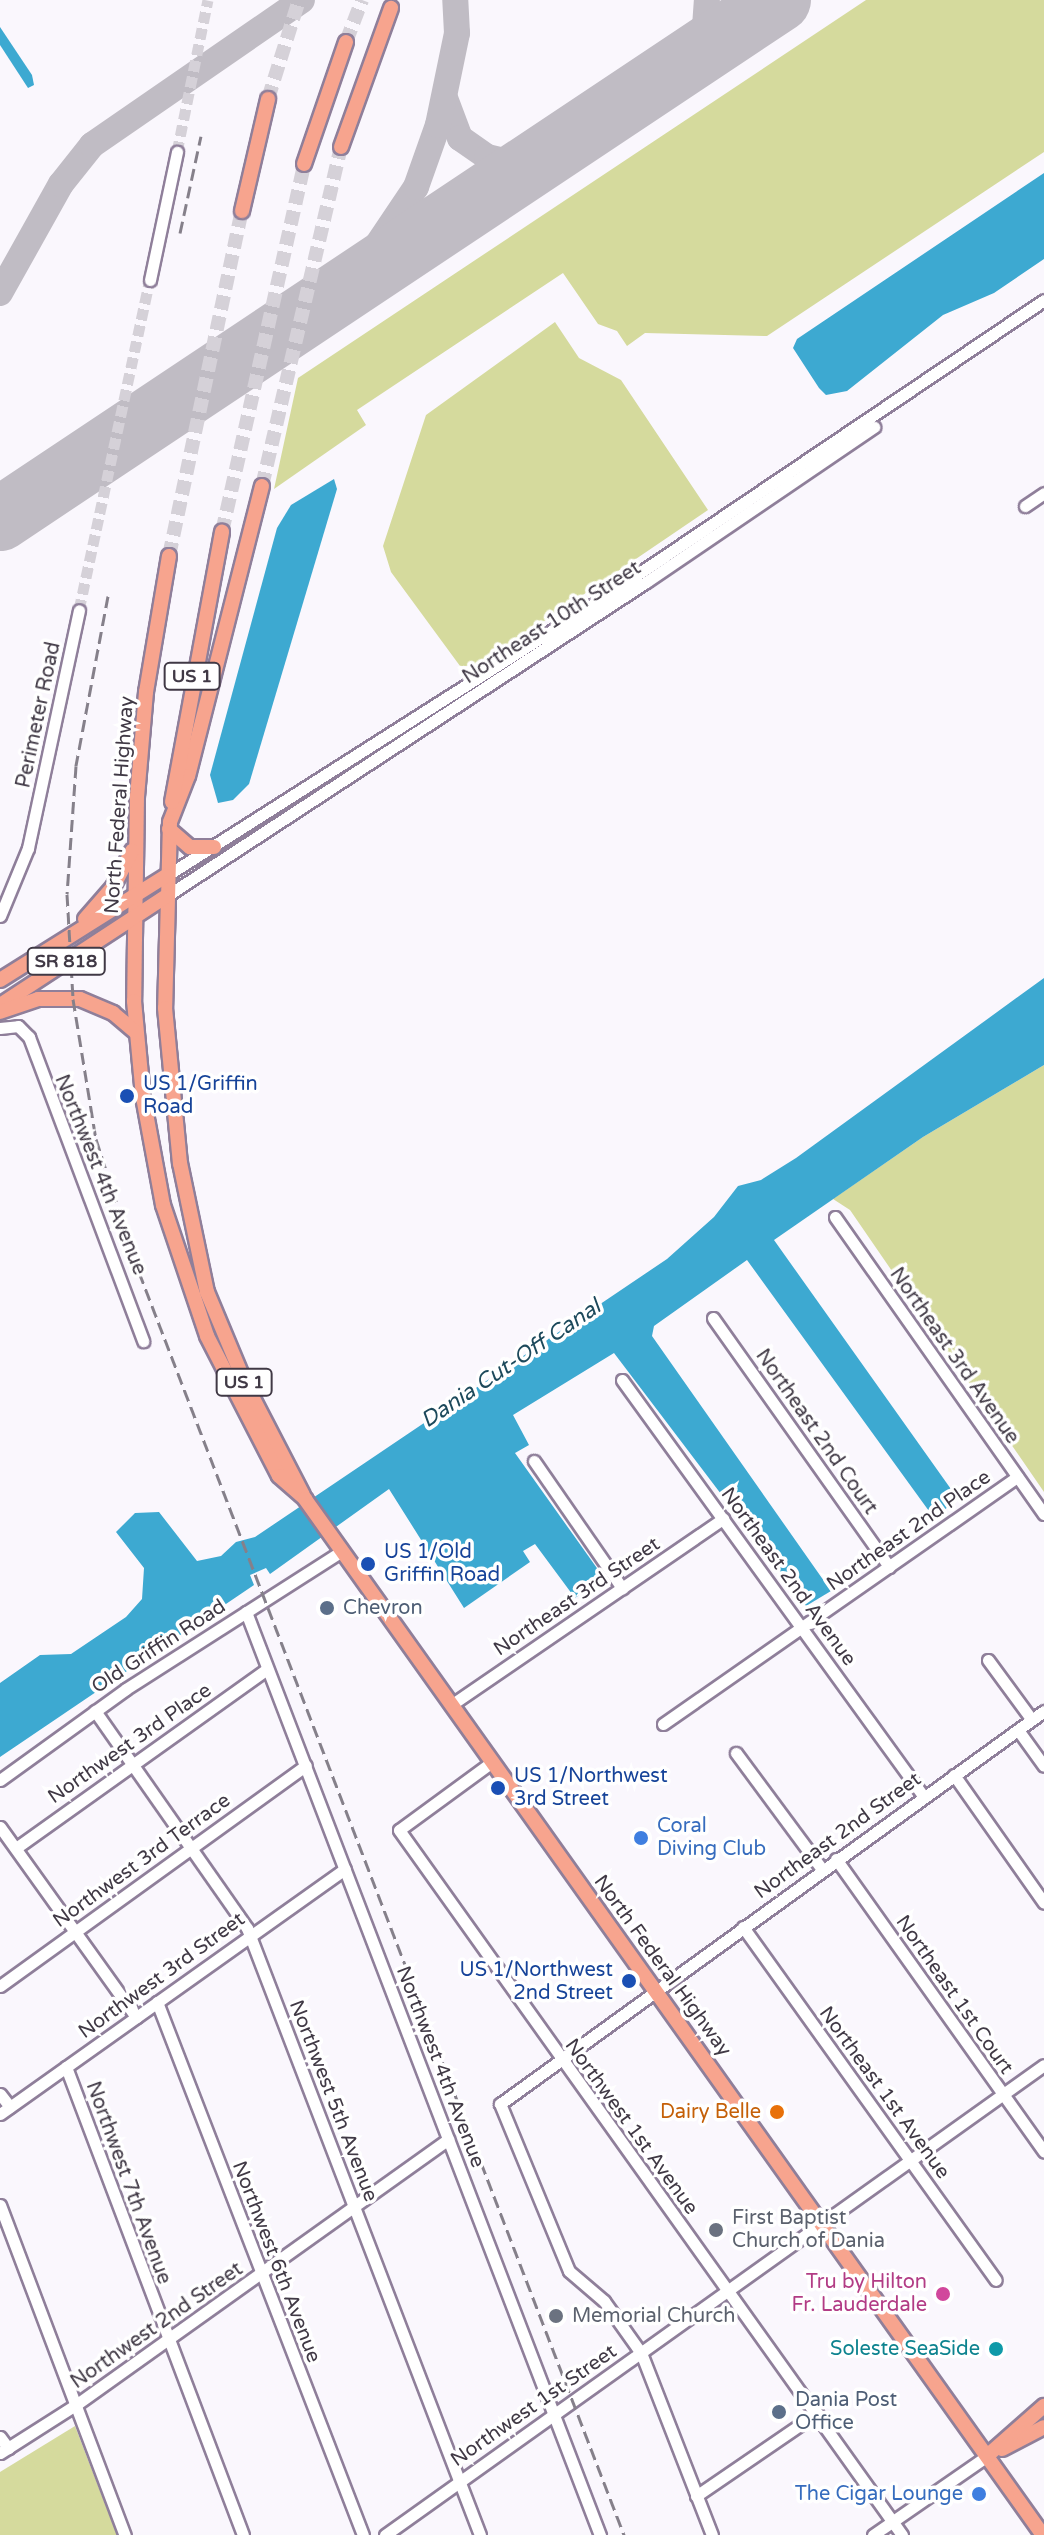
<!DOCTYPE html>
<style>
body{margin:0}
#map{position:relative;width:1044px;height:2535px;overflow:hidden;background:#faf7fd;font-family:"Varela Round",sans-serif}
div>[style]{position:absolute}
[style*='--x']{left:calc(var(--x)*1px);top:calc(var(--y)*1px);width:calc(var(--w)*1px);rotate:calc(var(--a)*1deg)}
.green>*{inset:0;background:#d5da9d}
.water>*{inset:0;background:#3da9d1}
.taxiway>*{height:26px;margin:-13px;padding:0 13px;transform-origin:13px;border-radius:13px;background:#c0bcc4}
.runway>*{height:64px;margin:-32px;padding:0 32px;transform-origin:32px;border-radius:32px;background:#c0bcc4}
.minor-tunnel>*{height:11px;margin-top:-5.5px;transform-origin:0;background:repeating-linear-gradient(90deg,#d5d1d8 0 11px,transparent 0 16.5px)}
.major-tunnel>*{height:14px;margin-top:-7px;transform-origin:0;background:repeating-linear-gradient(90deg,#d5d1d8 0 14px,transparent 0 21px)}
.roads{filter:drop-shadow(2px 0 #8f7f9a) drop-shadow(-2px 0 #8f7f9a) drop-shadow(0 2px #8f7f9a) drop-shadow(0 -2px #8f7f9a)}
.minor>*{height:11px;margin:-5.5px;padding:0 5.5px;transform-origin:5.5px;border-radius:5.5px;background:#fff}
.major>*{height:14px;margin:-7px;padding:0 7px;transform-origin:7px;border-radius:7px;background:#f7a48e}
.rail>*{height:3px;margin-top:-1.5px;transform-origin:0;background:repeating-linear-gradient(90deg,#85808a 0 12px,transparent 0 18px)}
.dots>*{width:22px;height:22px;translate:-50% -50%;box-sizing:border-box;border:4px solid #fff;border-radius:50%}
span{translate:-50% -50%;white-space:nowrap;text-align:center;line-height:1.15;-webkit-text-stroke:7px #fff;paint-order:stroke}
.shield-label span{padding:2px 6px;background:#fff;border:2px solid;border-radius:6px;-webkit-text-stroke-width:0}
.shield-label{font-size:18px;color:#403945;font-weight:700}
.street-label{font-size:20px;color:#403945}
.transit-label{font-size:20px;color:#164399}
.left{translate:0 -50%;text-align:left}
.right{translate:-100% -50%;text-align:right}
.service-label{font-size:20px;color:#4e5e75}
.shop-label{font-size:20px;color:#366cbe}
.food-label{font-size:20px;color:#c56008}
.worship-label{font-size:20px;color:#5b616d}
.hotel-label{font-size:20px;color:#b23c85}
.culture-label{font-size:20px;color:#0d838f}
.water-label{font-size:22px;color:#1c495b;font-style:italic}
</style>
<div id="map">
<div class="green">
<i style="clip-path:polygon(866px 0,1044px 0,1044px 152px,767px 336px,645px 333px,627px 346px,617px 331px,598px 324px,563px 273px,357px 410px,366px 425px,274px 489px,298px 378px)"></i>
<i style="clip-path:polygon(555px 322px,579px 358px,621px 380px,708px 510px,478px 666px,460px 666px,391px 572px,383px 546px,426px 415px)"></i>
<i style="clip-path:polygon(1044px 1065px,1044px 1492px,850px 1210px,833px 1199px,923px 1137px)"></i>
<i style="clip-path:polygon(75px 2426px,117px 2535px,0 2535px,0 2472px)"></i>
</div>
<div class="water">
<i style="clip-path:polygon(0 27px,32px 75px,34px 85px,28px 88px,0 45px)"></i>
<i style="clip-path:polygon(1044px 173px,1044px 259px,994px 293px,943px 315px,847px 391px,826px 395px,819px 388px,793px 348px,797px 339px)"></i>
<i style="clip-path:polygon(334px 479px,337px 489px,249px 784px,233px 800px,218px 803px,210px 775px,277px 528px,291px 505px)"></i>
<i style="clip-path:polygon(1044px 978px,1044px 1065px,923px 1137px,774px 1240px,958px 1499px,934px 1518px,747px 1260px,654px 1326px,652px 1336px,831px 1591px,806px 1606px,614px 1353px,513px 1415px,529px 1445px,515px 1453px,604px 1578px,575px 1598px,535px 1544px,523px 1551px,530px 1562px,464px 1608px,389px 1489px,270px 1574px,266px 1568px,250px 1575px,254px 1585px,0 1757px,0 1683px,40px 1655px,71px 1654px,126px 1617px,142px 1599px,144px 1568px,116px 1532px,135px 1513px,159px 1512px,197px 1561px,221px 1556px,236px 1542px,255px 1537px,667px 1259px,714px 1217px,738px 1186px,761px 1180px,796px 1158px)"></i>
</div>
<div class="taxiway">
<i style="--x:768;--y:7;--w:11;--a:-41"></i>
<i style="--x:669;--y:73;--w:37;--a:-43"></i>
<i style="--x:696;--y:48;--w:23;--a:-67"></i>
<i style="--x:705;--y:27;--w:27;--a:-86"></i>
<i style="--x:445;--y:98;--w:43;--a:69.4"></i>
<i style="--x:460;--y:138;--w:33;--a:35"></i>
<i style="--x:487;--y:157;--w:26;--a:13"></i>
<i style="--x:512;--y:163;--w:45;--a:-18"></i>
<i style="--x:0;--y:293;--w:125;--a:-60.8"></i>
<i style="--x:61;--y:184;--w:50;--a:-51.5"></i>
<i style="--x:92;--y:145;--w:255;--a:-34.6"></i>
<i style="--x:306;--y:315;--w:86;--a:-42.6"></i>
<i style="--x:369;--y:257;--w:84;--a:-56.1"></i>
<i style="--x:416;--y:187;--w:66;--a:-70.5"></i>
<i style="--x:438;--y:125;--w:94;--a:-78.3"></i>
<i style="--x:457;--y:33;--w:33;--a:-93"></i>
<i style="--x:0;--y:515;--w:21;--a:-25"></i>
</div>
<div class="runway">
<i style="--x:0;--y:519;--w:936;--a:-33.67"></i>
</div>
<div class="minor-tunnel">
<i style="--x:177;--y:152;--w:155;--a:-78.5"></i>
<i style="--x:79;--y:610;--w:338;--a:-77.9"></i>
</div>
<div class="major-tunnel">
<i style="--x:346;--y:42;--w:45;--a:-69.1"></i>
<i style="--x:268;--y:99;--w:104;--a:-72.6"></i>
<i style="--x:262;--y:486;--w:348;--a:-76.9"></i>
<i style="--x:222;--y:532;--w:377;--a:-77.4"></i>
<i style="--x:169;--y:556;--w:353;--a:-78.1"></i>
</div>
<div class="roads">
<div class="minor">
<i style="--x:150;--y:280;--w:131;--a:-78.1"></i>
<i style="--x:1025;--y:506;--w:23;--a:-34"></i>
<i style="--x:166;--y:876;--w:505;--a:-32.46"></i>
<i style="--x:592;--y:605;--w:545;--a:-34.01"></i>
<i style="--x:165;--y:897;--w:575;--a:-33.22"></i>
<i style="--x:646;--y:582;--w:276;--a:-34.2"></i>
<i style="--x:0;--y:916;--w:74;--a:-67.6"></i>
<i style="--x:28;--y:848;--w:243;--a:-77.9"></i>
<i style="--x:0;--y:1028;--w:18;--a:-6"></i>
<i style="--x:18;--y:1026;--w:16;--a:45"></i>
<i style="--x:29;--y:1037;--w:325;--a:69.4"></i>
<i style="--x:835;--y:1217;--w:363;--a:54.9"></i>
<i style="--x:713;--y:1318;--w:305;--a:54.7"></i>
<i style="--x:622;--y:1380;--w:515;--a:54.09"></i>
<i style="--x:534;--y:1461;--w:155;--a:55.3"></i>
<i style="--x:246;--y:1612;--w:989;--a:69.02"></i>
<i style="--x:988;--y:1660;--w:74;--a:53.7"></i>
<i style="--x:451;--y:1705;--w:330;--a:-34.4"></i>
<i style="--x:95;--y:1711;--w:265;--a:55"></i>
<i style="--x:247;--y:1928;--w:650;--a:69"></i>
<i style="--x:663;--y:1724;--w:432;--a:-34.9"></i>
<i style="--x:1018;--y:1730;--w:44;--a:54.2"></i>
<i style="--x:736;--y:1753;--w:143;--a:53.5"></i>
<i style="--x:492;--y:1762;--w:115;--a:143.8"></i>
<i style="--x:399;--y:1830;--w:866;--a:54.49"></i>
<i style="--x:954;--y:1775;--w:156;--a:54.9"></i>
<i style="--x:0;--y:1780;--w:155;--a:-35.8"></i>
<i style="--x:126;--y:1689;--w:256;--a:-32.6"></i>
<i style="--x:0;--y:1827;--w:234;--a:54.4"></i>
<i style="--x:16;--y:1848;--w:307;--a:-35.5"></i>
<i style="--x:836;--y:1859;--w:359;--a:54.6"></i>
<i style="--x:743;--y:1927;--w:434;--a:54.4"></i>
<i style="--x:0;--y:1986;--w:377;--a:-35.8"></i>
<i style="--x:157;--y:2002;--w:571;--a:68.87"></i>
<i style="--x:66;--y:2067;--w:500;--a:69.28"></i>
<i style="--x:0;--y:2094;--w:16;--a:52"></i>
<i style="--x:0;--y:2114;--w:423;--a:-35.4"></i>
<i style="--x:0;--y:2205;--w:353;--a:69.3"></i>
<i style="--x:0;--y:2437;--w:14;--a:54"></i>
<i style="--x:0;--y:2453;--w:91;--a:-32.5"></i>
<i style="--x:77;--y:2404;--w:456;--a:-35.5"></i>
<i style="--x:696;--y:2496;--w:147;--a:-34.4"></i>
<i style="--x:385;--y:2535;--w:809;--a:-35.5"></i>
<i style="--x:712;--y:2535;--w:195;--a:-111.3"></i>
<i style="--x:641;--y:2353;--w:64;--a:-125.4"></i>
<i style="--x:604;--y:2301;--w:46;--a:-139.4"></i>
<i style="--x:569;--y:2271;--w:181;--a:-112.4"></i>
<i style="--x:500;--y:2104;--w:671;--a:-35.85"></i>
<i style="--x:873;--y:2535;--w:139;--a:-34.7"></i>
</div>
<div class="major">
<i style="--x:341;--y:147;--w:148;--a:-70.2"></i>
<i style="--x:304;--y:164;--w:129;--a:-71"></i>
<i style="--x:242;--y:211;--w:115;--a:-76.9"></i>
<i style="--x:262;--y:486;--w:299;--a:104.3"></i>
<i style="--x:188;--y:776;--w:49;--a:111.4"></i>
<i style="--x:170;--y:822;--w:186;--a:91.5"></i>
<i style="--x:165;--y:1008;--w:156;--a:84.5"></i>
<i style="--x:180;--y:1163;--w:132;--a:78.2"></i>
<i style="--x:207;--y:1292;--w:99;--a:67.3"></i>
<i style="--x:245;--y:1383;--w:126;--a:62.6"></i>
<i style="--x:169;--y:556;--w:138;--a:99.6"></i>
<i style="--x:146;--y:692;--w:104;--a:94.9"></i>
<i style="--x:137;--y:796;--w:205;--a:90.8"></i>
<i style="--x:134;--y:1001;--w:96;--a:84.6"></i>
<i style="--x:143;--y:1097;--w:110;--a:79.5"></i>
<i style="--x:163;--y:1205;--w:138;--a:71.4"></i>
<i style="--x:207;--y:1336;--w:157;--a:62.8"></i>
<i style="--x:279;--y:1476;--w:35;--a:41"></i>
<i style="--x:305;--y:1499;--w:1272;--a:54.54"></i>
<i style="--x:172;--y:802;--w:275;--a:-79.5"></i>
<i style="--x:169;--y:829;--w:28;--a:41"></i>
<i style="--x:190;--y:847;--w:24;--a:0"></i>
<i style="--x:85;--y:919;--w:43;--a:-48.8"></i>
<i style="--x:113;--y:887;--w:41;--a:-62.2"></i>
<i style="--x:0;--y:980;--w:196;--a:-32.1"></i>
<i style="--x:0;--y:1005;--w:197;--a:-33.2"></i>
<i style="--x:0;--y:1012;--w:40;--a:-18.9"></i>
<i style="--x:38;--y:999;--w:42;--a:0"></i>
<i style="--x:80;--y:999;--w:36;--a:23"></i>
<i style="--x:113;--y:1013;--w:30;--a:40"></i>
<i style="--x:1002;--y:2449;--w:47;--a:-27.6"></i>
<i style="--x:987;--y:2456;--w:76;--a:-41.3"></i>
</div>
</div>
<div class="rail">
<i style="--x:180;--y:233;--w:99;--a:-77.8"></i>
<i style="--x:108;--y:596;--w:173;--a:100.7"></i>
<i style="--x:76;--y:766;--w:128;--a:94"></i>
<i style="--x:67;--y:894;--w:105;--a:86.7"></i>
<i style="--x:73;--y:999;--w:142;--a:80.7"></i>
<i style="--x:96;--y:1139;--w:140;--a:72.1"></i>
<i style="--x:139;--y:1272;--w:1353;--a:68.99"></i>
</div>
<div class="dots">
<i style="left:127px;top:1096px;background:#1a4fb4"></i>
<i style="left:368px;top:1564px;background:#1a4fb4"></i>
<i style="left:327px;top:1608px;background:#5c6f8a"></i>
<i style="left:498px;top:1788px;background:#1a4fb4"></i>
<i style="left:641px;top:1838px;background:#3f7fe0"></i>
<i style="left:629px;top:1981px;background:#1a4fb4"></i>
<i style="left:777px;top:2112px;background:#e8710a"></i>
<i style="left:716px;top:2230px;background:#6b7280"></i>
<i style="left:943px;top:2294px;background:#d1479c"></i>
<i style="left:556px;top:2316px;background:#6b7280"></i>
<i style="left:996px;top:2349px;background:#0f9aa8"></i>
<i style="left:779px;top:2412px;background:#5c6f8a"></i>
<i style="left:979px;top:2494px;background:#3f7fe0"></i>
</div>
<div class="shield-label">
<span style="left:192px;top:676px">US 1</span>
<span style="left:66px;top:961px">SR 818</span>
<span style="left:244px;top:1382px">US 1</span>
</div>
<div class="street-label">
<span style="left:552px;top:623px;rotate:-33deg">Northeast 10th Street</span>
<span style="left:39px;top:715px;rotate:-78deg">Perimeter Road</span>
<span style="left:120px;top:805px;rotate:-86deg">North Federal Highway</span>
<span style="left:100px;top:1175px;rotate:68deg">Northwest 4th Avenue</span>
<span style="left:954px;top:1356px;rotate:55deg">Northeast 3rd Avenue</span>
<span style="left:816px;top:1432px;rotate:55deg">Northeast 2nd Court</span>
<span style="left:909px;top:1531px;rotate:-35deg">Northeast 2nd Place</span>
<span style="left:788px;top:1577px;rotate:54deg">Northeast 2nd Avenue</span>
<span style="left:577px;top:1597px;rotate:-34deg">Northeast 3rd Street</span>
<span style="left:159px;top:1647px;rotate:-33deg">Old Griffin Road</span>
<span style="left:130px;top:1744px;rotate:-35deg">Northwest 3rd Place</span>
<span style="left:838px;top:1836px;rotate:-36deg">Northeast 2nd Street</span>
<span style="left:142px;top:1861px;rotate:-36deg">Northwest 3rd Terrace</span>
<span style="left:662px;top:1966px;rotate:54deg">North Federal Highway</span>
<span style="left:162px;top:1976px;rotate:-36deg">Northwest 3rd Street</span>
<span style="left:954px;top:1995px;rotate:55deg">Northeast 1st Court</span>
<span style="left:440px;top:2067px;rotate:69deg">Northwest 4th Avenue</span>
<span style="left:884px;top:2093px;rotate:54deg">Northeast 1st Avenue</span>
<span style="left:333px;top:2101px;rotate:69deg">Northwest 5th Avenue</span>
<span style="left:631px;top:2127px;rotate:54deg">Northwest 1st Avenue</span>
<span style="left:128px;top:2183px;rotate:70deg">Northwest 7th Avenue</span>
<span style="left:276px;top:2262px;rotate:69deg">Northwest 6th Avenue</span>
<span style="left:157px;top:2326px;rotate:-35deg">Northwest 2nd Street</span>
<span style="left:534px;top:2406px;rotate:-35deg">Northwest 1st Street</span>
</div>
<div class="transit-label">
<span class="left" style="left:143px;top:1096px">US 1/Griffin<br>Road</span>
<span class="left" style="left:384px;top:1564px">US 1/Old<br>Griffin Road</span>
<span class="left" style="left:514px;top:1788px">US 1/Northwest<br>3rd Street</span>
<span class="right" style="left:613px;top:1982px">US 1/Northwest<br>2nd Street</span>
</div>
<div class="service-label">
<span class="left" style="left:343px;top:1608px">Chevron</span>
<span class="left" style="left:795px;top:2412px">Dania Post<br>Office</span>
</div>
<div class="shop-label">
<span class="left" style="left:657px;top:1838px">Coral<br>Diving Club</span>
<span class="right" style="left:963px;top:2494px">The Cigar Lounge</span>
</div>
<div class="food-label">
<span class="right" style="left:761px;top:2112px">Dairy Belle</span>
</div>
<div class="worship-label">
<span class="left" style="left:732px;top:2230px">First Baptist<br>Church of Dania</span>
<span class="left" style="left:572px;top:2316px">Memorial Church</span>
</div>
<div class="hotel-label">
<span class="right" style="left:927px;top:2294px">Tru by Hilton<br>Fr. Lauderdale</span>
</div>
<div class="culture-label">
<span class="right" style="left:980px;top:2349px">Soleste SeaSide</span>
</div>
<div class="water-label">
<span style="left:511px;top:1364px;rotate:-34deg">Dania Cut-Off Canal</span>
</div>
</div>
